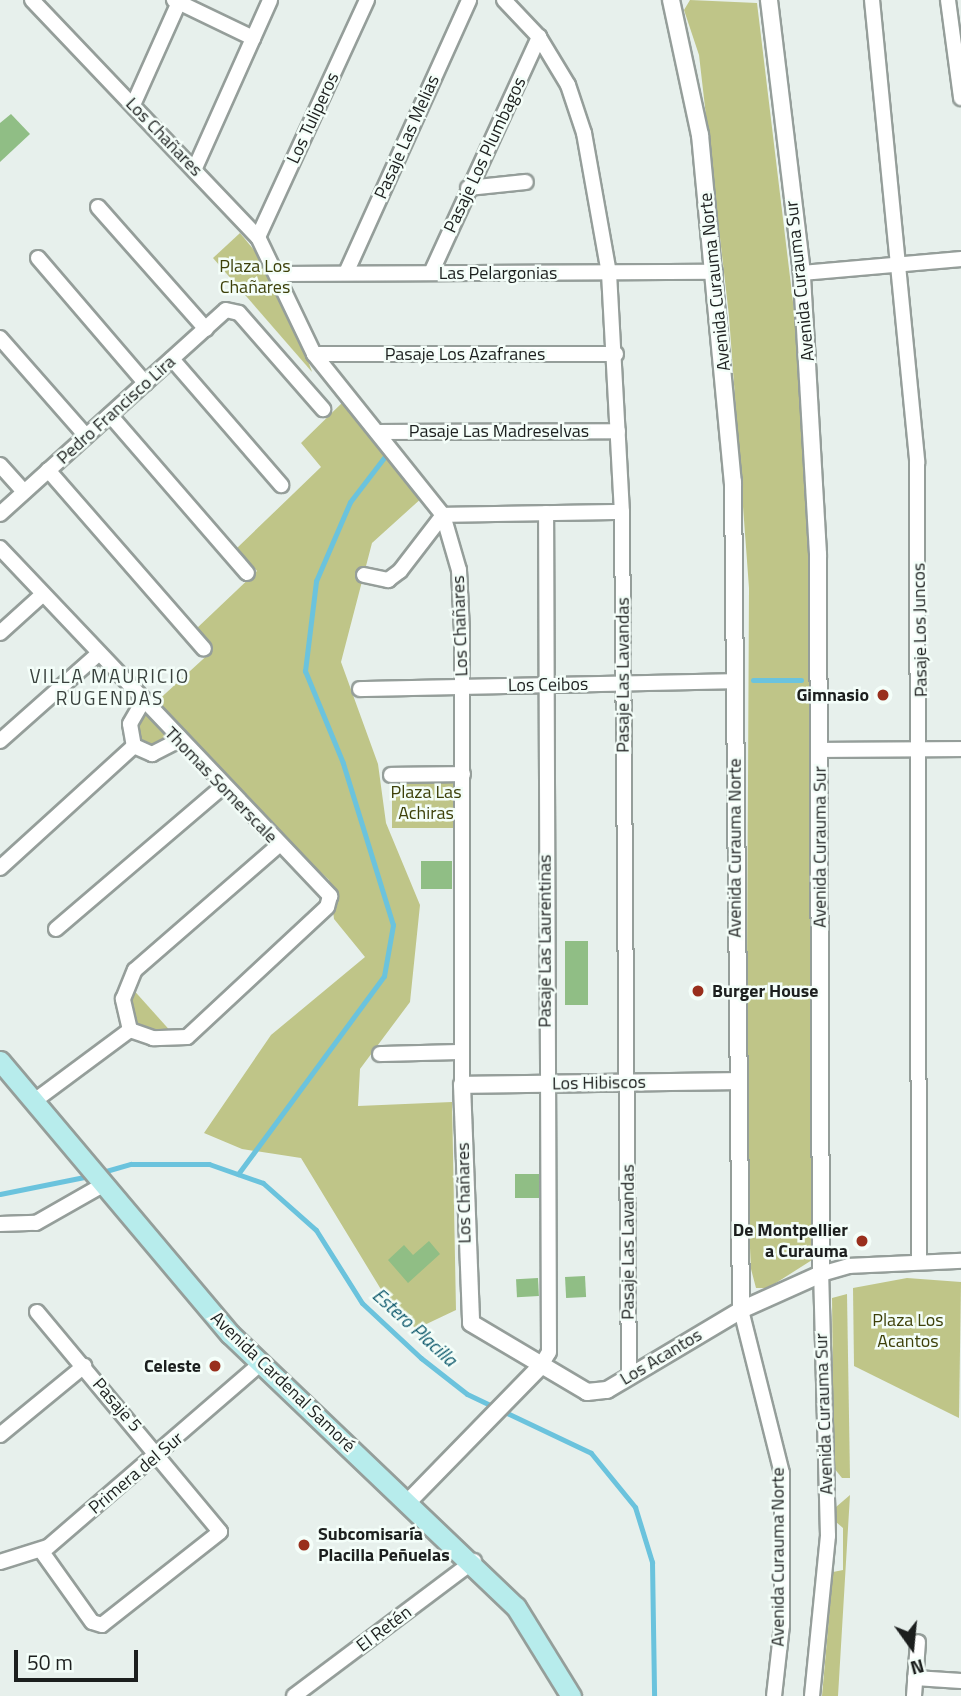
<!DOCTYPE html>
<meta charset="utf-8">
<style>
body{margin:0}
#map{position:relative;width:961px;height:1696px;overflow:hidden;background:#e7f0ec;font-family:"Titillium Web",sans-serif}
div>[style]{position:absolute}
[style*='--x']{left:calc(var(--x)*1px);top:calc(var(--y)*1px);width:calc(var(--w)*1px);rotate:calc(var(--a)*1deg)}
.green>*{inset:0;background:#bfc588;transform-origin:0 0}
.stream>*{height:5px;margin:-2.5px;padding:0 2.5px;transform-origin:2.5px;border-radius:2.5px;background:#6bc3dd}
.building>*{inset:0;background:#90be85;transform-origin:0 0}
.roads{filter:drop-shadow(2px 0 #959e9a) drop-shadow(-2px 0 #959e9a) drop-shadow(0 2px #959e9a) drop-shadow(0 -2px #959e9a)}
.minor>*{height:14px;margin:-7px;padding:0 7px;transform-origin:7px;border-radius:7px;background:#fff}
.tertiary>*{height:16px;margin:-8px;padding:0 8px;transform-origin:8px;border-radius:8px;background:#fff}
.secondary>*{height:19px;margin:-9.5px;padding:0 9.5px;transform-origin:9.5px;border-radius:9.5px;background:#b7ecec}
.dots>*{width:19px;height:19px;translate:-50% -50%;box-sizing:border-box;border:4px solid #f4fef9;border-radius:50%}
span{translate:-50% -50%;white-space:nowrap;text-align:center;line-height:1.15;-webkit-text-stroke:5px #f4fef9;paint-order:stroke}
.street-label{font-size:18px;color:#1c1f1e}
.park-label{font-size:18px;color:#3d4009}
.poi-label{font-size:18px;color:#1c1f1e;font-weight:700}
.right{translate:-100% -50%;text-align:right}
.left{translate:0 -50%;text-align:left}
.neighbourhood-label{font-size:19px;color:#39413d;letter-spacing:2px}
.water-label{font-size:19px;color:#0e596c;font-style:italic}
.north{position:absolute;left:877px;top:1612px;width:70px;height:70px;-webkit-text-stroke:5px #f4fef9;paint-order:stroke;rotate:165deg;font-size:19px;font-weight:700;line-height:28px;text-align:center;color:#1c1f1e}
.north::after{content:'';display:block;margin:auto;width:24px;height:32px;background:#1c1f1e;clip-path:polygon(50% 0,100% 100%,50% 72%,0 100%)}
.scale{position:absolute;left:14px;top:1650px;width:124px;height:32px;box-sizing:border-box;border:4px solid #1c1f1e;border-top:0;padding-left:9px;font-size:21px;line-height:24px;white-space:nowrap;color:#1c1f1e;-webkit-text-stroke:5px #f4fef9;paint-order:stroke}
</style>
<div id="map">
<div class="green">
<i style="clip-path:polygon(690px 0,757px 3px,797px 335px,810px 572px,812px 1260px,768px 1288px,756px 1288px,751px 1269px,746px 1164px,749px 588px,729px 316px,699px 55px,684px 10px)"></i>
<i style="clip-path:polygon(240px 233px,280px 282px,312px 372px,213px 258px)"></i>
<i style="clip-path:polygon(345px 400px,424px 496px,372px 543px,341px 662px,378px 764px,386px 823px,420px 905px,410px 1002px,360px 1069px,358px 1106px,452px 1102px,456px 1310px,416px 1329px,385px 1296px,301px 1158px,242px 1149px,204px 1133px,271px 1035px,365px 957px,334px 919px,329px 880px,227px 785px,154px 704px,213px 650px,196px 629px,257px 571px,237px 548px,321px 467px,301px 443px)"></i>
<i style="clip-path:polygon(142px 703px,177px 741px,142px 751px,130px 724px)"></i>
<i style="left:392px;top:779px;width:68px;height:49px"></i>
<i style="clip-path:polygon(130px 986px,174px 1035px,135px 1026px)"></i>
<i style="clip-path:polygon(907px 1278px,961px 1282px,959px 1418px,854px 1366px,853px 1288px)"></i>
<i style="clip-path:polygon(847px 1294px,850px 1478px,842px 1478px,834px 1468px,832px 1298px)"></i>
<i style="clip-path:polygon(850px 1495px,838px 1696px,822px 1696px,833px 1572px,843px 1570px,843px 1528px,836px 1522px,836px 1507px)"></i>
</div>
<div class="stream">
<i style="--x:753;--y:680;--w:48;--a:0"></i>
<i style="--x:99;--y:1173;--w:33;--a:-16"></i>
<i style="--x:131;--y:1164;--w:78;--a:0"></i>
<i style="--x:209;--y:1164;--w:57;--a:19.4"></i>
<i style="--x:263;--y:1183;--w:71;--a:41.6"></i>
<i style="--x:316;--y:1230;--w:86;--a:57.8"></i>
<i style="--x:362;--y:1303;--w:81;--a:43"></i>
<i style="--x:421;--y:1358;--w:58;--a:38"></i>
<i style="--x:467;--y:1394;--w:137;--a:25.4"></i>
<i style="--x:591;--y:1453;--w:70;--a:50.8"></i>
<i style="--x:635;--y:1507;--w:58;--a:72.8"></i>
<i style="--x:652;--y:1562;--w:134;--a:89.1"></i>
<i style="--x:238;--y:1174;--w:246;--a:-53.6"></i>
<i style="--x:384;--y:976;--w:52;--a:-80"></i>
<i style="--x:393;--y:925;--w:170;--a:-107.2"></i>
<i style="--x:343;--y:763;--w:100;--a:-112.4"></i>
<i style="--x:305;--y:671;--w:91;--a:-83"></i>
<i style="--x:316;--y:581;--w:86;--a:-66.7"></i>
<i style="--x:350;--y:502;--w:64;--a:-52.6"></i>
<i style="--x:0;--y:1194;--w:91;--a:-11.4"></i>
</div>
<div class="building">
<i style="clip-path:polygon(11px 114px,30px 134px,0 162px,0 123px)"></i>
<i style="left:452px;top:861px;width:28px;height:31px;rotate:90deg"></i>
<i style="left:588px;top:941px;width:64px;height:23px;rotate:90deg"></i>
<i style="left:539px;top:1174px;width:24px;height:24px;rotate:90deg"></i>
<i style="clip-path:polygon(429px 1241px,440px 1254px,408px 1283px,388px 1260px,404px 1245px,413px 1255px)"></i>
<i style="left:585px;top:1276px;width:21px;height:20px;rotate:87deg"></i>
<i style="left:538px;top:1278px;width:18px;height:22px;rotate:87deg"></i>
</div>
<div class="roads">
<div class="minor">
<i style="--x:32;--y:0;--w:327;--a:46.4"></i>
<i style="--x:258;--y:237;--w:130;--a:64.4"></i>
<i style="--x:314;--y:354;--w:206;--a:51.3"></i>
<i style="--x:443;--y:515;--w:57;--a:73.8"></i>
<i style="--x:459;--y:570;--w:61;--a:87.2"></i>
<i style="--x:462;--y:631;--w:454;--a:90"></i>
<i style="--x:174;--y:0;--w:88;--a:25.7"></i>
<i style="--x:504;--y:0;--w:51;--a:46.6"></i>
<i style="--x:539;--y:37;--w:56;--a:58.9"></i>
<i style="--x:568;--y:85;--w:51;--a:71.6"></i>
<i style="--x:584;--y:133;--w:142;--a:79.9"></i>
<i style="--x:609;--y:273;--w:239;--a:86.9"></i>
<i style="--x:622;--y:512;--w:865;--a:89.54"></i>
<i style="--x:872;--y:0;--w:464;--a:84.4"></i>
<i style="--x:917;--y:462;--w:800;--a:89.86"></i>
<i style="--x:948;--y:0;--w:99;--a:82.4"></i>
<i style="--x:133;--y:105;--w:113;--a:-65.9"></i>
<i style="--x:195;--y:168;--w:184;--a:-65.9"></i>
<i style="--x:468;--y:188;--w:58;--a:-5.9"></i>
<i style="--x:98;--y:207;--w:163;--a:48.5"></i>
<i style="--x:258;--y:237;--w:261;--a:-65.3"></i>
<i style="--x:38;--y:258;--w:165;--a:49.4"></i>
<i style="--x:346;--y:273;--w:299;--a:-65.7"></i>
<i style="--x:431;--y:273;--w:260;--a:-65.4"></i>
<i style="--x:802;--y:273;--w:160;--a:-5"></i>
<i style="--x:281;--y:274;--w:434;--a:-0.3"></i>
<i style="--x:0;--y:338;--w:130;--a:48.7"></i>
<i style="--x:314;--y:354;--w:302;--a:0"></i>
<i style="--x:172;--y:359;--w:167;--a:49.1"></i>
<i style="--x:110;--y:415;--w:209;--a:49.1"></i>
<i style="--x:379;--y:432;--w:239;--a:-0.2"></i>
<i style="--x:0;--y:465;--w:36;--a:48"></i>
<i style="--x:48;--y:470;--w:237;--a:48.9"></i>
<i style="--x:0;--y:514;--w:304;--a:-42.1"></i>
<i style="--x:226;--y:310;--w:13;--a:13"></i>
<i style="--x:239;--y:313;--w:128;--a:48.8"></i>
<i style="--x:0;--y:548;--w:480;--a:46.5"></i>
<i style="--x:330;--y:896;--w:11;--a:105"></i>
<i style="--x:327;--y:907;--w:191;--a:137.1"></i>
<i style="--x:187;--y:1037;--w:34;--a:178"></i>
<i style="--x:153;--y:1038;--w:24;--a:-161"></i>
<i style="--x:364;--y:575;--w:25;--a:12"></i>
<i style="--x:388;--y:580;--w:15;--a:-37"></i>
<i style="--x:400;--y:571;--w:71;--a:-52.5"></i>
<i style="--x:443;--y:515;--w:179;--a:-1"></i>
<i style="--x:0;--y:633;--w:57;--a:-42.1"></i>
<i style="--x:360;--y:689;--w:375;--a:-1.2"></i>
<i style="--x:142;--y:703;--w:24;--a:120"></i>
<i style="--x:130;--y:724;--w:22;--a:80"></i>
<i style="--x:134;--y:746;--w:20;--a:24"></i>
<i style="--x:152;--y:754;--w:28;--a:-27"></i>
<i style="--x:0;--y:741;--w:130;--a:-41.6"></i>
<i style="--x:820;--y:750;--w:141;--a:-0.4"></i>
<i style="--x:391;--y:775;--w:72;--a:-0.8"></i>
<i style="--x:0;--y:868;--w:181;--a:-42.3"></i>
<i style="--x:56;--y:929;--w:217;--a:-40.5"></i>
<i style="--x:130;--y:1030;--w:32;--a:-103"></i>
<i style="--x:123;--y:999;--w:31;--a:-68"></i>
<i style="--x:135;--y:970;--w:191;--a:-41"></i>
<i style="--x:380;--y:1054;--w:81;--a:-1.4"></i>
<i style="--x:33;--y:1102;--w:121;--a:-36.6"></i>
<i style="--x:0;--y:1224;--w:36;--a:-2"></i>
<i style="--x:36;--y:1223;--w:75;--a:-29.6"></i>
<i style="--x:741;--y:1310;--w:168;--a:75.9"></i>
<i style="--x:782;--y:1473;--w:152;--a:90"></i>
<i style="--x:782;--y:1625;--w:71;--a:96.4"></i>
<i style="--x:37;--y:1312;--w:286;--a:50.2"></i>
<i style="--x:220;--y:1532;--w:150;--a:141.8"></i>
<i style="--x:102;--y:1625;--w:10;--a:-163"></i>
<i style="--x:92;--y:1622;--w:86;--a:-125.5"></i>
<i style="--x:540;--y:1367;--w:17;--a:-59"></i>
<i style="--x:549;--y:1352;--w:839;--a:-90.2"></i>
<i style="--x:0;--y:1435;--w:109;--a:-39.4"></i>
<i style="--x:0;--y:1562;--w:50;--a:-17.4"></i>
<i style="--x:48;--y:1547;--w:280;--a:-40.8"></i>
<i style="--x:915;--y:1678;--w:46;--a:3.7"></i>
<i style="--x:294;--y:1696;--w:225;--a:-36.9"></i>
<i style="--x:812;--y:1696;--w:161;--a:-84.3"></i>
<i style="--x:828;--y:1536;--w:262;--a:-91.5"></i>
<i style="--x:821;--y:1274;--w:29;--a:-16"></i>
<i style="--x:849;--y:1266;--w:112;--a:-2.6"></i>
<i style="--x:914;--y:1696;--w:54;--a:-85.8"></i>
</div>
<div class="tertiary">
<i style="--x:671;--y:0;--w:138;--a:77.9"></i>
<i style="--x:700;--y:135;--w:349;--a:84.6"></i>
<i style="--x:733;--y:482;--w:828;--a:89.45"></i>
<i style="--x:735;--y:1081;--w:273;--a:179.2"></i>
<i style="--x:462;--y:1085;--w:238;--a:87.8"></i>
<i style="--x:471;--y:1323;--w:135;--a:30.7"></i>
<i style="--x:587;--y:1392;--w:20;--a:-6"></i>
<i style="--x:607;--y:1390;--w:156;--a:-30.8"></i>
<i style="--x:741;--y:1310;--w:88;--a:-24.2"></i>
<i style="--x:821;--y:1274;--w:720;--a:-90.24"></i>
<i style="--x:818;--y:554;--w:281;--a:-93.3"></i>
<i style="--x:802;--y:273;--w:275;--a:-96.9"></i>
<i style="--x:410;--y:1500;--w:186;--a:-45.7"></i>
</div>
<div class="secondary">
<i style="--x:0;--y:1061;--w:357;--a:49.9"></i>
<i style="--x:230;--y:1334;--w:395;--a:43.7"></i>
<i style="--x:516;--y:1607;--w:105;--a:58.3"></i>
</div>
</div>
<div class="dots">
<i style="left:883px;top:695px;background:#992f1d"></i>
<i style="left:698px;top:991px;background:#992f1d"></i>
<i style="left:862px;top:1241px;background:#992f1d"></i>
<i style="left:215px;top:1366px;background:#992f1d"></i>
<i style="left:304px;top:1545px;background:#992f1d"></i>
</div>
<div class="street-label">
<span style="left:313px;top:118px;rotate:-65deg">Los Tuliperos</span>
<span style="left:164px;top:137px;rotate:46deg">Los Chañares</span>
<span style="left:407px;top:137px;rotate:-66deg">Pasaje Las Melias</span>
<span style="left:485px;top:155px;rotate:-65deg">Pasaje Los Plumbagos</span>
<span style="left:498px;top:273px">Las Pelargonias</span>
<span style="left:800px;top:281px;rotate:-96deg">Avenida Curauma Sur</span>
<span style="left:715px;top:282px;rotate:-96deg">Avenida Curauma Norte</span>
<span style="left:465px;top:354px">Pasaje Los Azafranes</span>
<span style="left:116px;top:410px;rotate:-42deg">Pedro Francisco Lira</span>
<span style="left:499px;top:431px">Pasaje Las Madreselvas</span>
<span style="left:460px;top:626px;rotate:-92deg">Los Chañares</span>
<span style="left:920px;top:630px;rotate:-91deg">Pasaje Los Juncos</span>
<span style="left:623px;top:675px;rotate:-90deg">Pasaje Las Lavandas</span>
<span style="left:548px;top:685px;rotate:-1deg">Los Ceibos</span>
<span style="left:221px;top:785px;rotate:46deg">Thomas Somerscale</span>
<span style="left:820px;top:847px;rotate:-90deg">Avenida Curauma Sur</span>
<span style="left:735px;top:848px;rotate:-90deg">Avenida Curauma Norte</span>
<span style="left:545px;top:941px;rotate:-90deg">Pasaje Las Laurentinas</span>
<span style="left:599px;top:1083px;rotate:-1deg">Los Hibiscos</span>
<span style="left:464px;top:1193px;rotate:-91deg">Los Chañares</span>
<span style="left:628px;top:1242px;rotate:-90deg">Pasaje Las Lavandas</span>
<span style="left:661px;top:1357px;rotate:-31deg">Los Acantos</span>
<span style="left:283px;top:1382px;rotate:44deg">Avenida Cardenal Samoré</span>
<span style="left:117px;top:1405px;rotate:49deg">Pasaje 5</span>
<span style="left:824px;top:1414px;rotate:-92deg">Avenida Curauma Sur</span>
<span style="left:136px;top:1473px;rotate:-40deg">Primera del Sur</span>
<span style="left:778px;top:1557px;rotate:-90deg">Avenida Curauma Norte</span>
<span style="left:384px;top:1629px;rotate:-37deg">El Retén</span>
</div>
<div class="park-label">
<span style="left:255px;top:277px">Plaza Los<br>Chañares</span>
<span style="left:426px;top:803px">Plaza Las<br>Achiras</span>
<span style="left:908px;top:1331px">Plaza Los<br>Acantos</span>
</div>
<div class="poi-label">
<span class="right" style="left:869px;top:695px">Gimnasio</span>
<span class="left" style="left:712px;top:991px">Burger House</span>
<span class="right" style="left:848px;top:1241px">De Montpellier<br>a Curauma</span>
<span class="right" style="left:201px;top:1366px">Celeste</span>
<span class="left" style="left:318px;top:1545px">Subcomisaría<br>Placilla Peñuelas</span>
</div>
<div class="neighbourhood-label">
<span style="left:110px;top:687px">VILLA MAURICIO<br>RUGENDAS</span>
</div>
<div class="water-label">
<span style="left:415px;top:1327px;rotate:42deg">Estero Placilla</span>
</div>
<div class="north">N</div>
<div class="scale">50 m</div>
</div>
